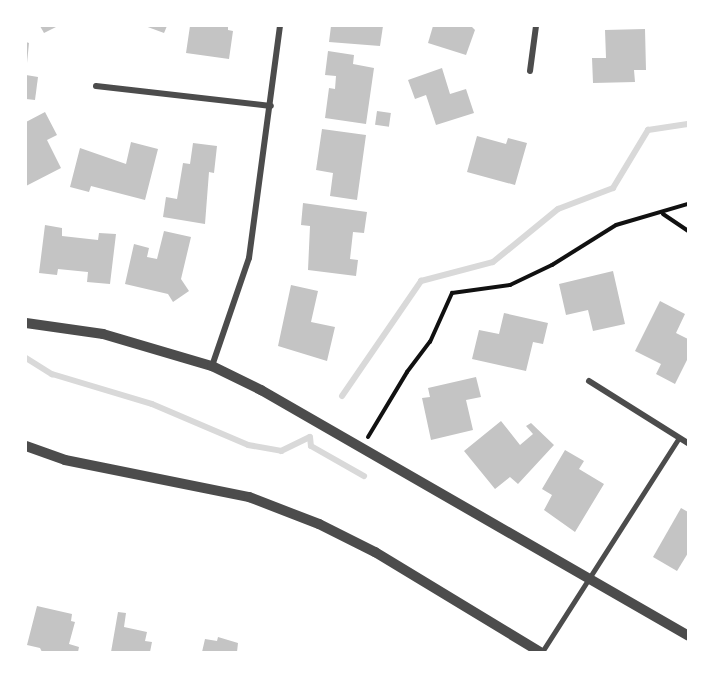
<!DOCTYPE html>
<style>
body{margin:0}
#map{position:relative;width:714px;height:678px;overflow:hidden;background:#fff;font-family:Inter,sans-serif}
div>[style]{position:absolute}
[style*='--x']{left:calc(var(--x)*1px);top:calc(var(--y)*1px);width:calc(var(--w)*1px);rotate:calc(var(--a)*1deg)}
.stream>*{height:6px;margin:-3px;padding:0 3px;transform-origin:3px;border-radius:3px;background:#d9d9d9}
.building>*{inset:0;background:#c4c4c4;transform-origin:0 0}
.path>*{height:4px;margin:-2px;padding:0 2px;transform-origin:2px;border-radius:2px;background:#111}
.service>*{height:4.5px;margin:-2.25px;padding:0 2.25px;transform-origin:2.25px;border-radius:2.25px;background:#4c4c4c}
.minor>*{height:6px;margin:-3px;padding:0 3px;transform-origin:3px;border-radius:3px;background:#4c4c4c}
.tertiary>*{height:10px;margin:-5px;padding:0 5px;transform-origin:5px;border-radius:5px;background:#4c4c4c}
span{translate:-50% -50%;white-space:nowrap;text-align:center;line-height:1.15;-webkit-text-stroke:4.5px #fff;paint-order:stroke}
.frame{position:absolute;inset:0;border:27px solid #fff;pointer-events:none}
</style>
<div id="map">
<div class="stream">
<i style="--x:26;--y:358;--w:31;--a:32"></i>
<i style="--x:52;--y:374;--w:104;--a:16.7"></i>
<i style="--x:152;--y:404;--w:104;--a:23.1"></i>
<i style="--x:248;--y:445;--w:34;--a:10"></i>
<i style="--x:281;--y:451;--w:32;--a:-26"></i>
<i style="--x:310;--y:437;--w:9;--a:84"></i>
<i style="--x:311;--y:446;--w:61;--a:29.5"></i>
<i style="--x:342;--y:396;--w:140;--a:-55.5"></i>
<i style="--x:421;--y:281;--w:74;--a:-14.8"></i>
<i style="--x:493;--y:262;--w:84;--a:-39.2"></i>
<i style="--x:558;--y:209;--w:59;--a:-20.9"></i>
<i style="--x:613;--y:188;--w:68;--a:-58.9"></i>
<i style="--x:648;--y:130;--w:40;--a:-8.5"></i>
</div>
<div class="building">
<i style="clip-path:polygon(40px 26px,58px 26px,44px 33px)"></i>
<i style="clip-path:polygon(145px 26px,167px 26px,164px 33px)"></i>
<i style="clip-path:polygon(190px 26px,228px 26px,228px 30px,233px 31px,229px 59px,186px 53px)"></i>
<i style="clip-path:polygon(331px 26px,383px 26px,380px 46px,329px 42px)"></i>
<i style="clip-path:polygon(433px 26px,471px 26px,475px 30px,466px 55px,428px 43px)"></i>
<i style="clip-path:polygon(645px 29px,646px 70px,634px 70px,635px 82px,593px 83px,592px 58px,606px 58px,605px 30px)"></i>
<i style="clip-path:polygon(26px 42px,29px 43px,27px 63px,26px 63px)"></i>
<i style="clip-path:polygon(328px 51px,354px 55px,353px 64px,374px 68px,366px 124px,325px 118px,329px 88px,335px 89px,336px 76px,325px 75px)"></i>
<i style="clip-path:polygon(442px 68px,450px 94px,466px 89px,474px 113px,436px 125px,426px 95px,415px 99px,408px 80px)"></i>
<i style="clip-path:polygon(26px 75px,38px 77px,35px 100px,26px 99px)"></i>
<i style="left:377px;top:111px;width:14px;height:14px;rotate:8deg"></i>
<i style="clip-path:polygon(45px 112px,57px 135px,47px 140px,61px 168px,26px 186px,26px 122px)"></i>
<i style="clip-path:polygon(322px 129px,366px 135px,357px 200px,330px 196px,333px 173px,316px 170px)"></i>
<i style="clip-path:polygon(477px 136px,506px 144px,508px 138px,527px 143px,515px 185px,467px 172px)"></i>
<i style="clip-path:polygon(131px 142px,158px 149px,145px 200px,91px 186px,89px 192px,70px 187px,80px 148px,126px 164px)"></i>
<i style="clip-path:polygon(193px 143px,217px 146px,214px 173px,209px 172px,205px 224px,163px 217px,166px 197px,177px 199px,183px 163px,190px 164px)"></i>
<i style="clip-path:polygon(303px 203px,367px 212px,364px 233px,353px 232px,350px 259px,358px 260px,356px 276px,308px 270px,310px 226px,301px 225px)"></i>
<i style="clip-path:polygon(45px 225px,62px 228px,62px 236px,98px 240px,99px 233px,116px 234px,110px 284px,87px 282px,88px 272px,58px 269px,57px 275px,39px 273px)"></i>
<i style="clip-path:polygon(164px 231px,191px 237px,181px 279px,189px 291px,173px 302px,168px 294px,125px 284px,134px 244px,149px 248px,147px 257px,157px 259px)"></i>
<i style="clip-path:polygon(613px 271px,625px 324px,593px 331px,588px 310px,566px 315px,559px 284px)"></i>
<i style="clip-path:polygon(291px 285px,318px 291px,311px 322px,335px 327px,327px 361px,278px 346px)"></i>
<i style="clip-path:polygon(660px 301px,685px 314px,676px 333px,688px 339px,688px 358px,675px 384px,656px 374px,661px 364px,635px 351px)"></i>
<i style="clip-path:polygon(504px 313px,548px 323px,543px 344px,533px 342px,526px 371px,472px 359px,479px 330px,499px 334px)"></i>
<i style="clip-path:polygon(476px 377px,481px 397px,466px 400px,473px 430px,431px 440px,422px 398px,430px 397px,428px 388px)"></i>
<i style="clip-path:polygon(501px 421px,520px 445px,533px 434px,526px 426px,531px 423px,554px 445px,518px 484px,510px 477px,495px 489px,464px 451px)"></i>
<i style="clip-path:polygon(565px 450px,584px 461px,579px 469px,604px 484px,575px 532px,544px 510px,552px 495px,542px 489px)"></i>
<i style="clip-path:polygon(681px 508px,688px 512px,688px 553px,677px 571px,653px 557px)"></i>
<i style="clip-path:polygon(37px 606px,72px 614px,71px 621px,75px 622px,69px 644px,79px 647px,78px 652px,42px 652px,40px 648px,27px 645px)"></i>
<i style="clip-path:polygon(118px 612px,126px 613px,124px 627px,147px 632px,145px 641px,152px 642px,150px 652px,111px 652px)"></i>
<i style="clip-path:polygon(218px 637px,238px 643px,237px 652px,202px 652px,205px 639px,217px 641px)"></i>
</div>
<div class="path">
<i style="--x:663;--y:214;--w:30;--a:34"></i>
<i style="--x:368;--y:437;--w:76;--a:-59"></i>
<i style="--x:407;--y:372;--w:38;--a:-53"></i>
<i style="--x:430;--y:342;--w:54;--a:-65.8"></i>
<i style="--x:452;--y:293;--w:59;--a:-7.9"></i>
<i style="--x:510;--y:285;--w:47;--a:-25.5"></i>
<i style="--x:552;--y:265;--w:75;--a:-32"></i>
<i style="--x:616;--y:225;--w:75;--a:-16.3"></i>
</div>
<div class="service">
<i style="--x:542;--y:652;--w:254;--a:-57.4"></i>
</div>
<div class="minor">
<i style="--x:530;--y:71;--w:45;--a:-82.4"></i>
<i style="--x:96;--y:86;--w:176;--a:6.5"></i>
<i style="--x:212;--y:366;--w:114;--a:-71.1"></i>
<i style="--x:249;--y:258;--w:234;--a:-82.4"></i>
<i style="--x:589;--y:381;--w:117;--a:32.1"></i>
</div>
<div class="tertiary">
<i style="--x:26;--y:323;--w:78;--a:8.1"></i>
<i style="--x:103;--y:334;--w:114;--a:16.4"></i>
<i style="--x:212;--y:366;--w:55;--a:26.1"></i>
<i style="--x:261;--y:390;--w:493;--a:29.9"></i>
<i style="--x:26;--y:446;--w:41;--a:19.7"></i>
<i style="--x:65;--y:460;--w:188;--a:11.4"></i>
<i style="--x:249;--y:497;--w:75;--a:21.1"></i>
<i style="--x:319;--y:524;--w:63;--a:26.6"></i>
<i style="--x:375;--y:552;--w:193;--a:31.2"></i>
</div>
<div class="frame"></div>
</div>
